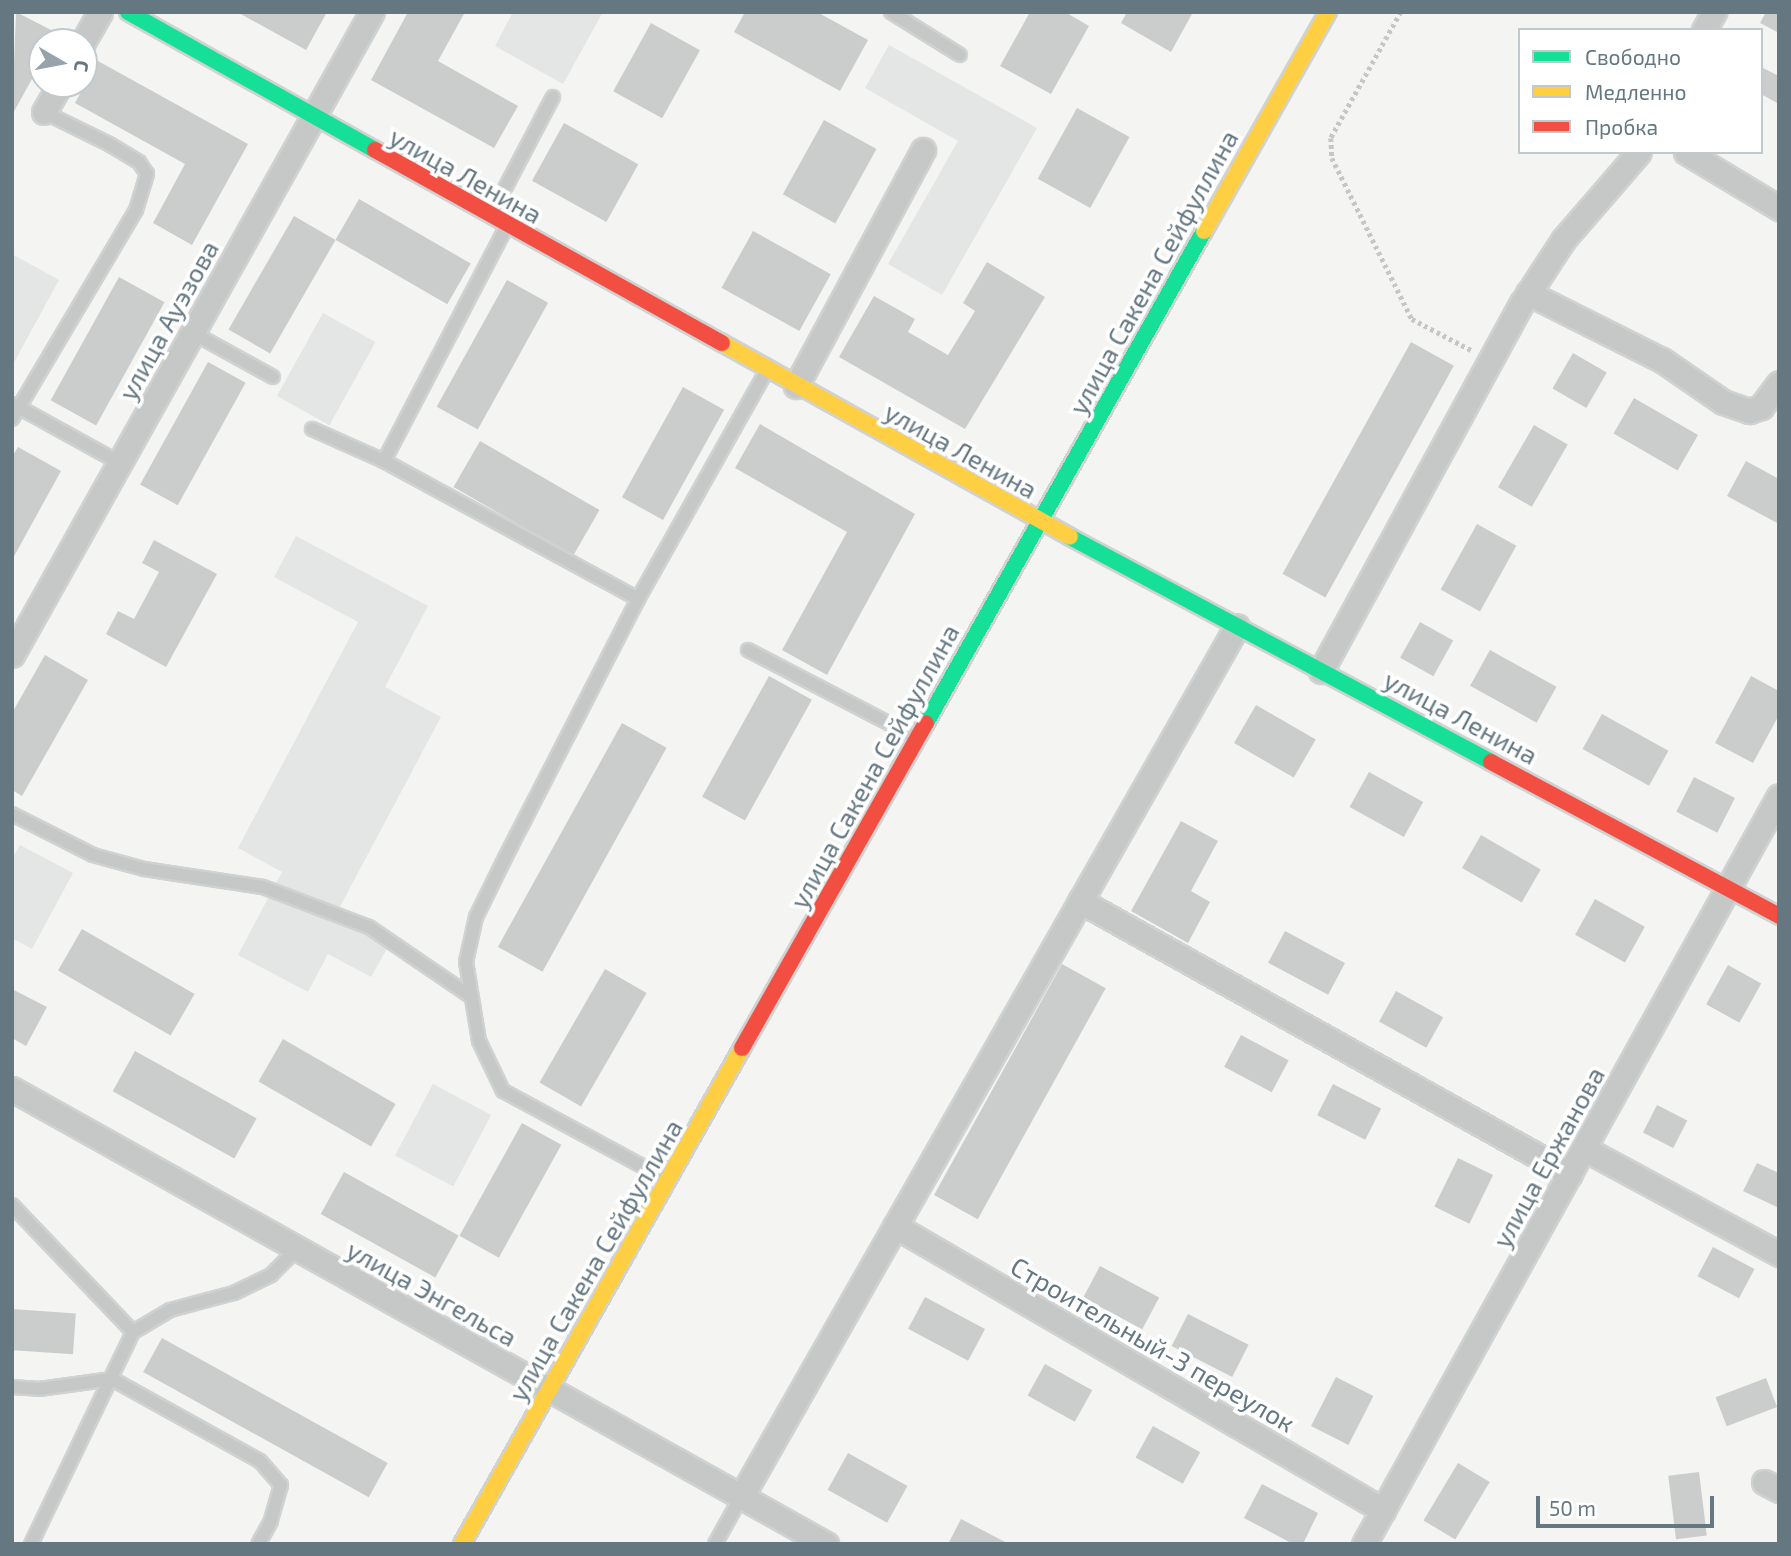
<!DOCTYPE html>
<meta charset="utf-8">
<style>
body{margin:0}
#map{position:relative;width:1791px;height:1556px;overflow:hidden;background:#f4f4f3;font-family:"Exo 2",sans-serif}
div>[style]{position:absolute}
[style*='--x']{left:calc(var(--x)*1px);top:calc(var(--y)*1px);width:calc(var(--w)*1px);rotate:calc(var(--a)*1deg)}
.built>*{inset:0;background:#e4e5e5;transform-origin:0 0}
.building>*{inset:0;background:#cbcdcd;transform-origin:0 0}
.path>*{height:4.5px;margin-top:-2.25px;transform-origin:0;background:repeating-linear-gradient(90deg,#c4c6c7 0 3.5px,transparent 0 7px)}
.roads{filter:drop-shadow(2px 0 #d0d2d2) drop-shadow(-2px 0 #d0d2d2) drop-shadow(0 2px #d0d2d2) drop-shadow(0 -2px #d0d2d2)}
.lane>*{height:12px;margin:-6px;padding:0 6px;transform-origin:6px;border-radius:6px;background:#c6c8c8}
.street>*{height:23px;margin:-11.5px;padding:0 11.5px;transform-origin:11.5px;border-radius:11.5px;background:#c6c8c8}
.fast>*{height:16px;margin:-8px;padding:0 8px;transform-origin:8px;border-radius:8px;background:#16e098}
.slow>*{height:16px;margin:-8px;padding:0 8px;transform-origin:8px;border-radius:8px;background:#ffcf43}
.jam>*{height:16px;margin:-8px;padding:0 8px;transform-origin:8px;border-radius:8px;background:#f24e42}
span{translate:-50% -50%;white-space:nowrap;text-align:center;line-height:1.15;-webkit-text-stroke:7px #fff;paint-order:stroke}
.street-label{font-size:26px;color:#657882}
.frame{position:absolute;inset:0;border:14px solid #657882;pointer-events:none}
.legend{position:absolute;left:1518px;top:28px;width:245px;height:126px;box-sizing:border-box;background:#fff;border:2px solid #c1c9cd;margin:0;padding:9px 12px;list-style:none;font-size:21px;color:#657882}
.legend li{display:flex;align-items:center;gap:14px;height:35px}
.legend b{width:35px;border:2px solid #c1c9cd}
.north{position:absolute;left:28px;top:28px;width:70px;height:70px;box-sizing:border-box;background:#fff;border:2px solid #c1c9cd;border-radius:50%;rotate:100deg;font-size:19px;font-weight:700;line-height:28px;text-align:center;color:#657882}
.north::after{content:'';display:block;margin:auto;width:24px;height:32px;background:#97a3aa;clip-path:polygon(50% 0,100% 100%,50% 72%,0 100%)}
.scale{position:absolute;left:1536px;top:1496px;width:178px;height:32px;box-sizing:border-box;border:4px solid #657882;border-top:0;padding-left:9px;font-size:21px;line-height:24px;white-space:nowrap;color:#657882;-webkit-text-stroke:5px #fff;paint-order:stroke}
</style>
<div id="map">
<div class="built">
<i style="clip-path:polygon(513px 12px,603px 12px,563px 84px,495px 46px)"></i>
<i style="clip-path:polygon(889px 45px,1037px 128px,942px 295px,888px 264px,958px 141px,865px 88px)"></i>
<i style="clip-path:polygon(12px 254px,59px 280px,12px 366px)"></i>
<i style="left:323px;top:313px;width:60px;height:95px;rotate:29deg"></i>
<i style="clip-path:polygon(296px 536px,428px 606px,385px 687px,441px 717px,335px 916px,389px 945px,371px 977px,328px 954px,308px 992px,238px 955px,282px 872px,238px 848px,358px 622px,274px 577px)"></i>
<i style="clip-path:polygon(20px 845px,73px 873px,32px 949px,12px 938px,12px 859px)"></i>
<i style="left:433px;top:1084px;width:66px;height:81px;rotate:28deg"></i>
</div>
<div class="building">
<i style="clip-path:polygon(16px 12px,57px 33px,52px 42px,42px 42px,42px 61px,12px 115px)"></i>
<i style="clip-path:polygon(237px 12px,327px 12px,306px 50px)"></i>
<i style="clip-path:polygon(408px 12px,465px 12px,438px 61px,518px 106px,494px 148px,371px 80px)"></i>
<i style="clip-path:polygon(745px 12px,817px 12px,868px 40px,840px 91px,734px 32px)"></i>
<i style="clip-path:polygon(1030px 12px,1065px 12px,1089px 26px,1051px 94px,1000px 66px)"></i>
<i style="clip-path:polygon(1127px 12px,1193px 12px,1171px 52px,1121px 23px)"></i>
<i style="clip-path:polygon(1766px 12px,1779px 12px,1779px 33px,1760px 23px)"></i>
<i style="left:651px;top:23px;width:56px;height:78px;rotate:29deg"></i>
<i style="clip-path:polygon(98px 61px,248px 144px,192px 245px,153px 223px,185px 164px,75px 103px)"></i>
<i style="clip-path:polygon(1761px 67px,1779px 76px,1777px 103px,1761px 94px)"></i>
<i style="left:1077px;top:108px;width:60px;height:81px;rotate:29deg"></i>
<i style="left:824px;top:120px;width:60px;height:85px;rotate:29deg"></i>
<i style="left:564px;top:123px;width:85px;height:66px;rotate:29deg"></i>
<i style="left:359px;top:199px;width:129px;height:47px;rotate:30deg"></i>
<i style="left:294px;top:216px;width:48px;height:131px;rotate:30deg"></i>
<i style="left:753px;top:231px;width:89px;height:65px;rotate:29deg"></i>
<i style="clip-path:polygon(987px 262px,1045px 297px,965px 429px,839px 357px,874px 296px,915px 319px,908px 332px,948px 355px,975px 311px,963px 303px)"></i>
<i style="left:119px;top:277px;width:52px;height:141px;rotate:29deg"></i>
<i style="left:507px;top:280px;width:47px;height:145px;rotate:29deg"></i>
<i style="left:1411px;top:342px;width:49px;height:265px;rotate:29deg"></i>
<i style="left:1573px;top:353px;width:39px;height:41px;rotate:30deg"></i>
<i style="left:208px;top:362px;width:43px;height:140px;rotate:29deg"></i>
<i style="left:683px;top:387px;width:47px;height:126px;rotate:29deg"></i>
<i style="left:1634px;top:398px;width:74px;height:41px;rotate:30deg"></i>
<i style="clip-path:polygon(760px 424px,915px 514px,827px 675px,782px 650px,847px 532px,735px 468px)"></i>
<i style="left:1534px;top:425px;width:39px;height:72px;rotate:30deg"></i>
<i style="left:480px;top:441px;width:138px;height:53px;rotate:30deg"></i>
<i style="clip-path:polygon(18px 447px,61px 471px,12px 560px,12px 457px)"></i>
<i style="clip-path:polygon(1746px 461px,1779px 479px,1779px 524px,1727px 496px)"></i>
<i style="left:1477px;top:524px;width:45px;height:75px;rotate:29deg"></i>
<i style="clip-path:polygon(154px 540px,217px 574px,166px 667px,106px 634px,118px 611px,134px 619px,159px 572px,142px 563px)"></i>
<i style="left:1420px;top:622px;width:38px;height:41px;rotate:29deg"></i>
<i style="left:1490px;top:650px;width:76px;height:41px;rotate:29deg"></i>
<i style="clip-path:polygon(45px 655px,88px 680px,22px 796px,12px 790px,12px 713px)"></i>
<i style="left:769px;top:676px;width:49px;height:138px;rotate:29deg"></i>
<i style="clip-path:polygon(1751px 676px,1779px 691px,1779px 715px,1753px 763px,1715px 743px)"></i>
<i style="left:1256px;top:705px;width:69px;height:44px;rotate:30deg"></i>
<i style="left:1602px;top:714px;width:76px;height:40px;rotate:29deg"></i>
<i style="left:622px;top:723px;width:51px;height:256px;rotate:29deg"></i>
<i style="left:1369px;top:772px;width:62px;height:40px;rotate:29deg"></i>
<i style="left:1694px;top:777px;width:46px;height:39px;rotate:27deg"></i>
<i style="clip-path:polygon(1181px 821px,1218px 841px,1191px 891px,1210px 902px,1188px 943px,1131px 911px)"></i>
<i style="left:1481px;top:835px;width:69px;height:38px;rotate:30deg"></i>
<i style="left:1595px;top:899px;width:57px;height:41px;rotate:29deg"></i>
<i style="left:82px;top:929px;width:130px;height:48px;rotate:30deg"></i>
<i style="left:1285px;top:931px;width:68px;height:36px;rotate:28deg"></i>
<i style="left:1062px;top:964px;width:50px;height:264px;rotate:29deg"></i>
<i style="left:1728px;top:965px;width:38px;height:45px;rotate:29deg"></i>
<i style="left:605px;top:969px;width:48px;height:131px;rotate:30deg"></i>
<i style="clip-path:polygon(12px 989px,47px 1007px,26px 1046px,12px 1038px)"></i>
<i style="left:1396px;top:991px;width:54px;height:35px;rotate:29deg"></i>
<i style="left:1241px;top:1035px;width:54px;height:36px;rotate:28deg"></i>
<i style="left:283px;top:1039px;width:130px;height:49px;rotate:30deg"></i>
<i style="left:135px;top:1051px;width:139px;height:46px;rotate:29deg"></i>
<i style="left:1333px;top:1084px;width:54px;height:35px;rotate:27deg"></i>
<i style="left:1657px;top:1105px;width:34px;height:31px;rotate:27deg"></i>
<i style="left:522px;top:1123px;width:45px;height:129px;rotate:29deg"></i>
<i style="left:1458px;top:1158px;width:39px;height:54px;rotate:26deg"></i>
<i style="clip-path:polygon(1757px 1163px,1779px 1173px,1779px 1208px,1743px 1191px)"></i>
<i style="left:344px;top:1172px;width:131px;height:48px;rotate:29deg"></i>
<i style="left:1713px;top:1247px;width:47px;height:33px;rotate:28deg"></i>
<i style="left:1100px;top:1266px;width:67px;height:36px;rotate:28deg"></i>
<i style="left:925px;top:1297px;width:68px;height:36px;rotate:28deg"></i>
<i style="left:12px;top:1309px;width:64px;height:41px;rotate:4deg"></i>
<i style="left:1188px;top:1314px;width:68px;height:36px;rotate:27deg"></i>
<i style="left:162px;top:1338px;width:258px;height:39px;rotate:29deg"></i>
<i style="left:1045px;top:1364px;width:54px;height:36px;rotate:29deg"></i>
<i style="left:1336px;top:1377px;width:42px;height:55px;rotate:27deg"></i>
<i style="left:1766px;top:1378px;width:31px;height:54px;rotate:69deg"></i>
<i style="left:1153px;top:1426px;width:54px;height:36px;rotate:29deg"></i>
<i style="left:848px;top:1453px;width:68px;height:42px;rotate:29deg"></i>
<i style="left:1458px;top:1463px;width:37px;height:67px;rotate:31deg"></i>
<i style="left:1699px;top:1472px;width:64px;height:31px;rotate:83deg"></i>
<i style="clip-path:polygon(1262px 1484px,1318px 1513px,1303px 1544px,1293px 1544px,1244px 1518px)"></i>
<i style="clip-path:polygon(961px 1519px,1009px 1544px,948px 1544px)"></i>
</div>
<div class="path">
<i style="--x:1401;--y:12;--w:144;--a:119.1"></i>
<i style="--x:1331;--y:138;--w:20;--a:87"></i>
<i style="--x:1332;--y:158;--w:180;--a:63.6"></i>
<i style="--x:1412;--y:319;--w:69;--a:27.7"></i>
</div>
<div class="roads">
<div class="lane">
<i style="--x:891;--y:12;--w:81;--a:31.9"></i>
<i style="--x:492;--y:213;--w:131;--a:-62.3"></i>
<i style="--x:193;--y:333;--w:91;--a:28.8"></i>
<i style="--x:13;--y:404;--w:122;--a:28.9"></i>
<i style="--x:12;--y:419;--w:243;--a:-59.3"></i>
<i style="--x:136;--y:210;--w:38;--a:-73"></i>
<i style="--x:147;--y:174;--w:14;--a:-124"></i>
<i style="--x:139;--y:162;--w:33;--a:-149"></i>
<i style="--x:111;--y:145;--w:75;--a:-153.8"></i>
<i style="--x:312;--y:429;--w:79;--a:24"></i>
<i style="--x:384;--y:461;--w:289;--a:28.5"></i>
<i style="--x:384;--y:461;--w:265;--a:-62.4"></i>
<i style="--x:748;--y:650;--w:191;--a:27.5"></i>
<i style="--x:12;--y:814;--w:91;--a:26.8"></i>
<i style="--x:93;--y:855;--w:53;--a:15.4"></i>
<i style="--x:144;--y:869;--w:120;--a:8.6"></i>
<i style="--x:263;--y:887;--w:113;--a:20.7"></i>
<i style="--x:369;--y:927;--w:122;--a:34.3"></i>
<i style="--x:666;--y:1179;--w:185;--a:-151.6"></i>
<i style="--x:503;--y:1091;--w:55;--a:-115.6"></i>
<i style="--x:479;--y:1041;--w:80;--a:-99.3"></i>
<i style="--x:466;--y:962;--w:46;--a:-77.5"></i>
<i style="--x:476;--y:917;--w:66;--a:-63.8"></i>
<i style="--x:505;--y:858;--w:291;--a:-62.8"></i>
<i style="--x:638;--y:599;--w:263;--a:-60.6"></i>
<i style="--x:12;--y:1205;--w:175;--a:46.4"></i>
<i style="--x:12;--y:1387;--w:27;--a:4"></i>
<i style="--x:39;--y:1389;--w:74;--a:-7.8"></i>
<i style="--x:112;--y:1379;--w:169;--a:29"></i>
<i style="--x:260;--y:1461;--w:32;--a:49"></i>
<i style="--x:281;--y:1485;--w:37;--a:106"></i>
<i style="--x:271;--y:1521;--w:26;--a:119"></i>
<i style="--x:31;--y:1544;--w:235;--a:-64.3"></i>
<i style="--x:133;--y:1332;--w:43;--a:-30.7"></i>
<i style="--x:170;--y:1310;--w:66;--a:-14.9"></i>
<i style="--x:234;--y:1293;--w:41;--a:-25.9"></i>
<i style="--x:271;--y:1275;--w:37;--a:-45"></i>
<i style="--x:715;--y:1544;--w:54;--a:-61"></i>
</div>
<div class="street">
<i style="--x:1704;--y:30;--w:21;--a:-61"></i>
<i style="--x:83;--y:42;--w:34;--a:-60"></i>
<i style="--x:44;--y:112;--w:32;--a:-60"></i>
<i style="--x:1686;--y:152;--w:109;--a:31.1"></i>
<i style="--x:1528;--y:293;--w:150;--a:26.6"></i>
<i style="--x:1662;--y:360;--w:74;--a:34.5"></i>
<i style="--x:1723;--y:402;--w:28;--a:19"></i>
<i style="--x:1749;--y:411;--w:13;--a:-18"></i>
<i style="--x:1761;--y:407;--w:30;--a:-53"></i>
<i style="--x:796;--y:386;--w:268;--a:-61.7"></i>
<i style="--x:12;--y:655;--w:737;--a:-60.76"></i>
<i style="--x:1321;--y:671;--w:419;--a:-61.4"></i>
<i style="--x:1522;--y:303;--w:75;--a:-56.9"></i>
<i style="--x:1563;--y:240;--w:116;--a:-49.2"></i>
<i style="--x:1080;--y:901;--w:561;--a:29.12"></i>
<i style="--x:12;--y:1089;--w:933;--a:29.2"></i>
<i style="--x:1585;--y:1149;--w:221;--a:28.4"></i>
<i style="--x:895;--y:1226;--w:565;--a:30.2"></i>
<i style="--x:1764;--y:1482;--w:17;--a:28"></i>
<i style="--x:741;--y:1497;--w:1002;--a:-60.34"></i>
<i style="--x:1364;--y:1544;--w:855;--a:-60.98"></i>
</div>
<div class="fast">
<i style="--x:128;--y:12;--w:283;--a:29.2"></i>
<i style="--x:1070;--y:537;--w:477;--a:28.1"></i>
<i style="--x:926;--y:723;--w:565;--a:-60.53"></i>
</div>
<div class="slow">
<i style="--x:1204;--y:231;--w:252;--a:-60.5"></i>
<i style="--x:722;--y:343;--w:398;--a:29.1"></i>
<i style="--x:462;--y:1544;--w:570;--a:-60.55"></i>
</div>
<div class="jam">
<i style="--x:375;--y:150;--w:397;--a:29.1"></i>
<i style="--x:1491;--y:762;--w:327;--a:28.1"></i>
<i style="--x:742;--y:1048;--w:373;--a:-60.5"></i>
</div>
</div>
<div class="street-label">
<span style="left:466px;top:175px;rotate:29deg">улица Ленина</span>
<span style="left:1153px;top:272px;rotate:-61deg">улица Сакена Сейфуллина</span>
<span style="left:168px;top:320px;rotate:-61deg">улица Ауэзова</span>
<span style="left:961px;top:450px;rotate:29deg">улица Ленина</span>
<span style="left:1461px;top:717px;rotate:28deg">улица Ленина</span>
<span style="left:874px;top:766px;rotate:-61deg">улица Сакена Сейфуллина</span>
<span style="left:1548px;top:1157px;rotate:-61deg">улица Ержанова</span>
<span style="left:595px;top:1260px;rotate:-60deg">улица Сакена Сейфуллина</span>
<span style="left:432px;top:1293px;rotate:29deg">улица Энгельса</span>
<span style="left:1153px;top:1344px;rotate:30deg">Строительный-3 переулок</span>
</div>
<div class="frame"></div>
<ul class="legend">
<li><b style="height:9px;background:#16e098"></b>Свободно</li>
<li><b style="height:9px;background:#ffcf43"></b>Медленно</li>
<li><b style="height:9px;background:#f24e42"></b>Пробка</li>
</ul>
<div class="north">С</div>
<div class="scale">50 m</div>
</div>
